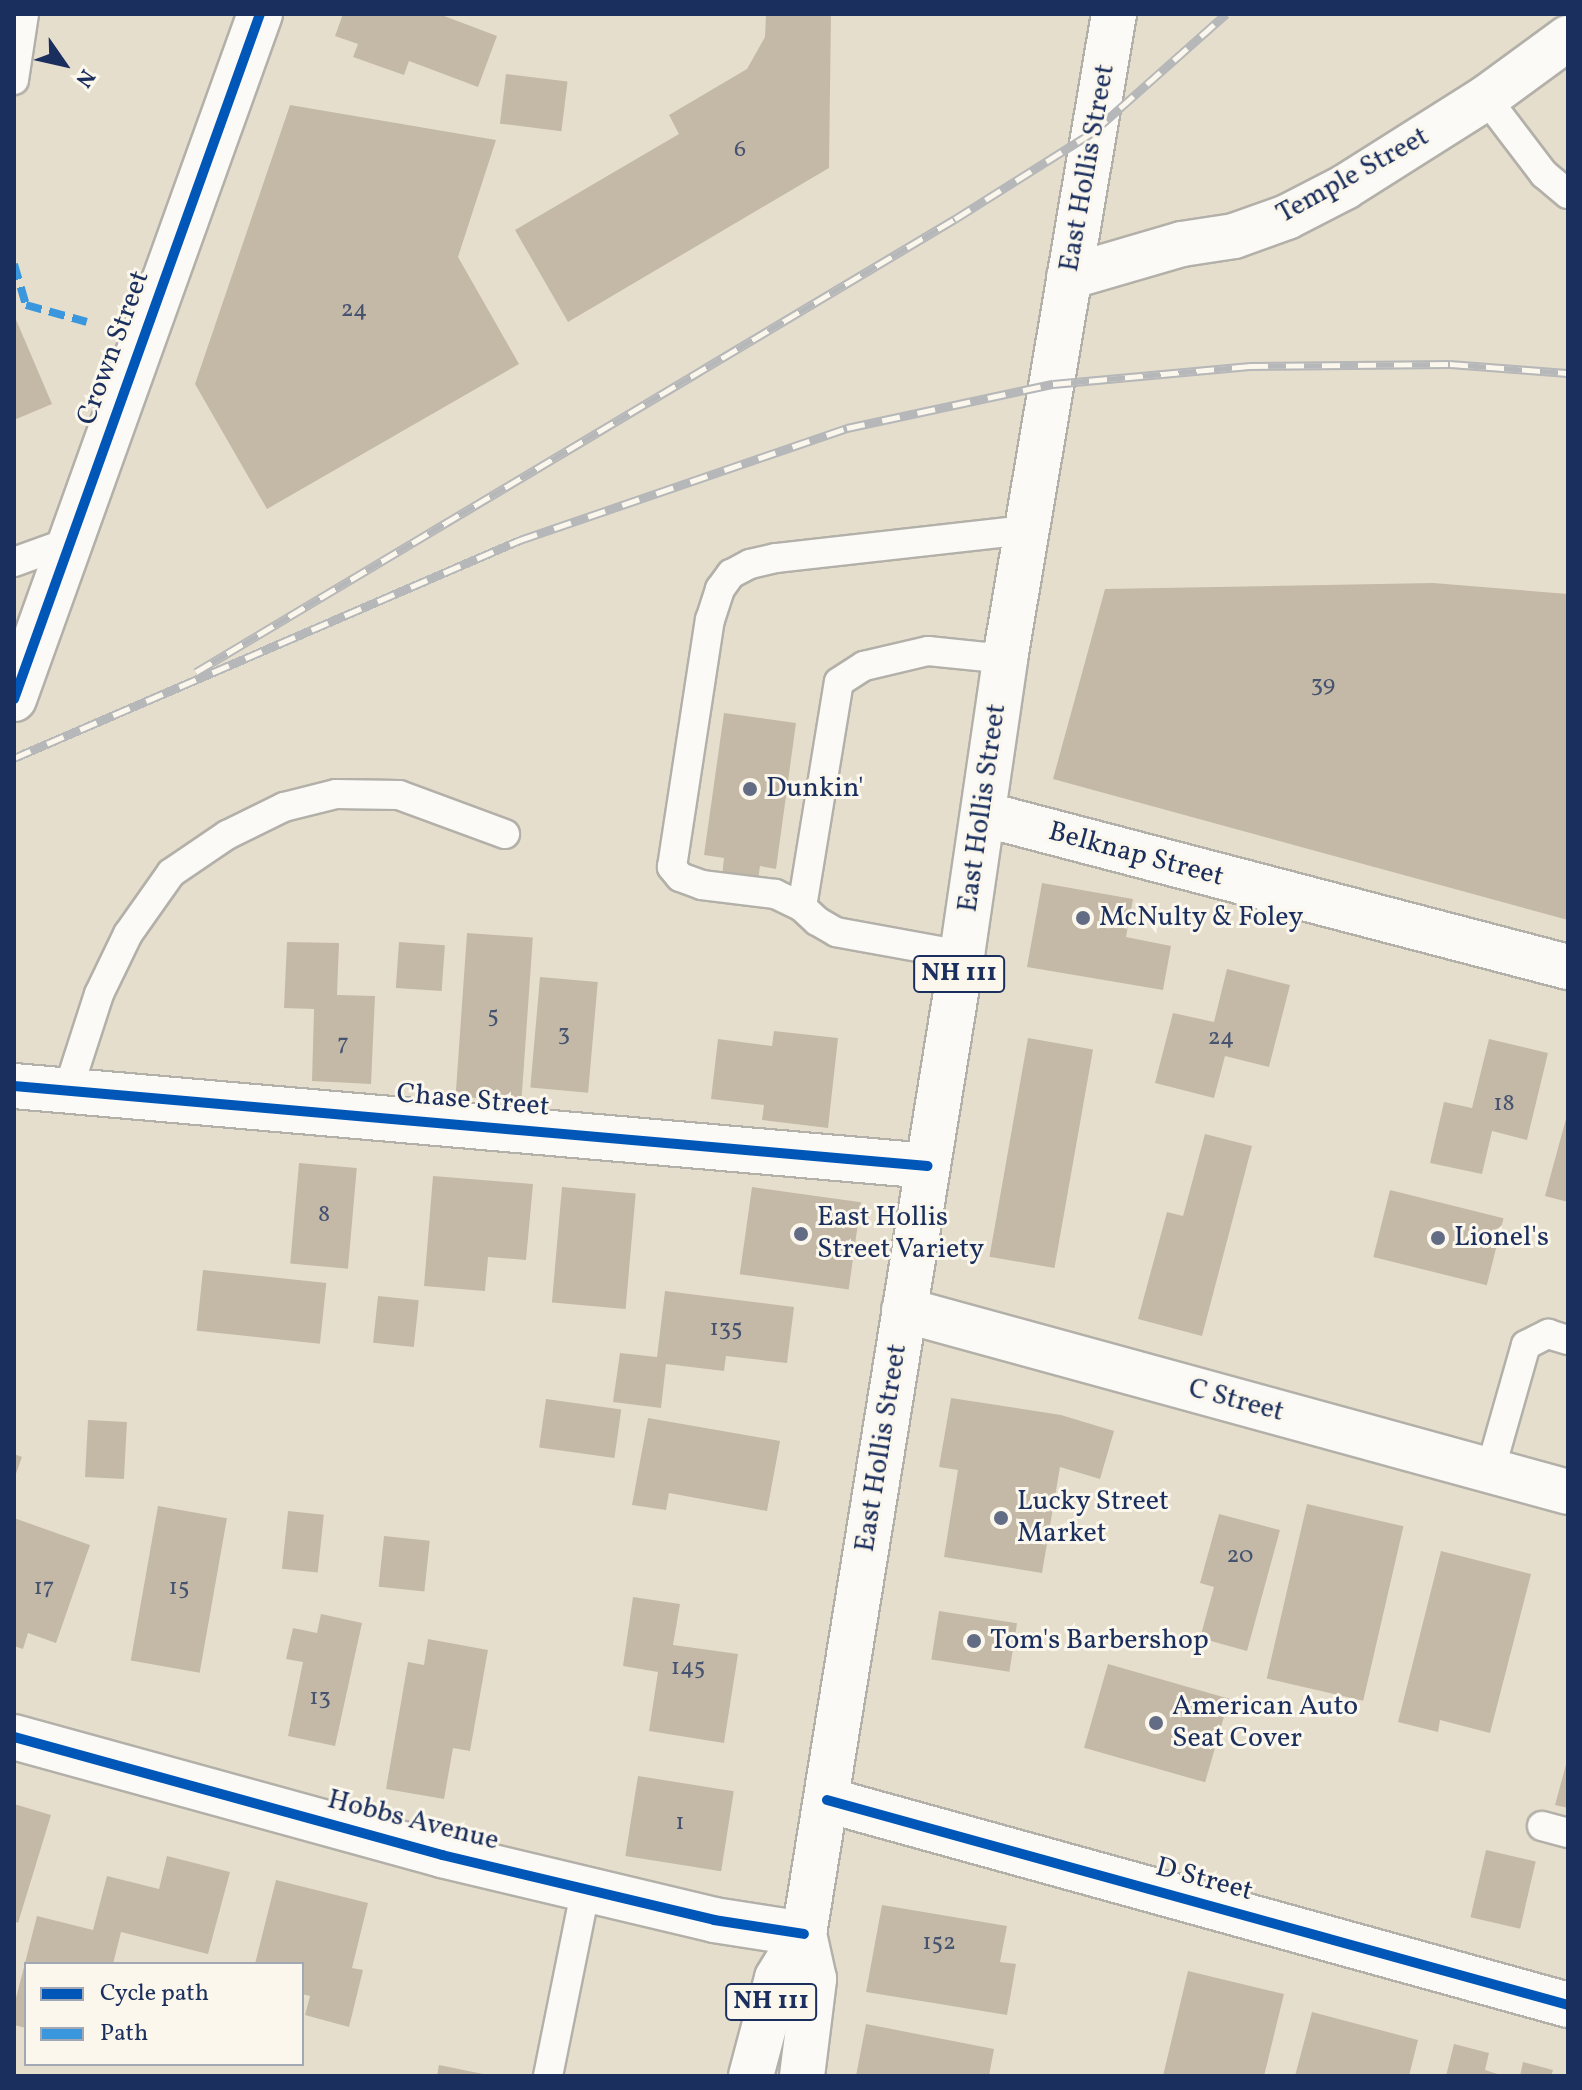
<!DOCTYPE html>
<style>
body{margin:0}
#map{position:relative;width:1582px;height:2090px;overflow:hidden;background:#e6decc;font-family:Vollkorn,serif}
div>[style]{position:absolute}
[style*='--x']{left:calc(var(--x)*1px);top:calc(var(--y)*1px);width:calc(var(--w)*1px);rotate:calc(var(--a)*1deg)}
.building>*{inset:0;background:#c4b9a7;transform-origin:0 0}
.roads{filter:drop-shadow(2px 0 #b3b0a9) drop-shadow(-2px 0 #b3b0a9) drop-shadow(0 2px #b3b0a9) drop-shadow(0 -2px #b3b0a9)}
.lane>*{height:28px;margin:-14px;padding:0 14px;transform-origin:14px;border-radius:14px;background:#fbfaf7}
.street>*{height:44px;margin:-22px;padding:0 22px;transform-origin:22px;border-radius:22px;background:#fbfaf7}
.primary>*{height:44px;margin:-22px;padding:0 22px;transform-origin:22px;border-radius:22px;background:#fbfaf7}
.rail>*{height:9px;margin-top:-4.5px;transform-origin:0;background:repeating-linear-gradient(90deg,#fbf7ec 0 18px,#b6b7b9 0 36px);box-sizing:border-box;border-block:2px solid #b6b7b9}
.quiet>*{height:8px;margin-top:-4px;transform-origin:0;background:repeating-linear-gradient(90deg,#3a97de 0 16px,transparent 0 24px)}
.cycleway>*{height:10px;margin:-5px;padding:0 5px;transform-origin:5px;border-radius:5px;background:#0057b8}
.dots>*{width:22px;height:22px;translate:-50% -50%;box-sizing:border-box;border:4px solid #fbf7ec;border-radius:50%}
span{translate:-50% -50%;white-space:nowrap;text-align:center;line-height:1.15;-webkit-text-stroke:6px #fbf7ec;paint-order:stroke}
.number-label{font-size:24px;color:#455270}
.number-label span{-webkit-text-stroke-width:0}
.shield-label span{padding:2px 6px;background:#fbf7ec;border:2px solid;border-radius:6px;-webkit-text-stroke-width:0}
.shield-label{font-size:26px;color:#1b2f5e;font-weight:700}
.street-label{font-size:28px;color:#1b2f5e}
.poi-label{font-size:28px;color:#1b2f5e}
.left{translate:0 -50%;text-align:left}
.frame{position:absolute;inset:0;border:16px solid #1b2f5e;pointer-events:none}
.legend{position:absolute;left:24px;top:1962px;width:280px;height:104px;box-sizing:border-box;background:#fbf7ec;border:2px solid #a1a7b3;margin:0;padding:10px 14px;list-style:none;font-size:24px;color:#1b2f5e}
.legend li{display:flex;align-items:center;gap:16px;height:40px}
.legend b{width:40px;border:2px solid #a1a7b3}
.north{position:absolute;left:24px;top:24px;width:80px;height:80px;-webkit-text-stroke:6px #fbf7ec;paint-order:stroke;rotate:124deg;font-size:22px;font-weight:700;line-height:32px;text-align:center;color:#1b2f5e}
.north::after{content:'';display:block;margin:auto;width:28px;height:36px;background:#1b2f5e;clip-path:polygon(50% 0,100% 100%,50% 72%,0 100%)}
</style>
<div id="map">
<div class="building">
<i style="clip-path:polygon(343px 14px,439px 14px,497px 36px,478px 87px,409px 61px,404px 75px,353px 57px,358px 44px,335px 36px)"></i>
<i style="clip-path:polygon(766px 14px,831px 14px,829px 168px,568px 322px,515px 230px,679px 134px,669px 115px,747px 69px,765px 37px)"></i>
<i style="left:506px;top:74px;width:62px;height:50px;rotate:7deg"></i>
<i style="clip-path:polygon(290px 105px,496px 140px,458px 257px,519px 364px,267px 509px,195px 384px)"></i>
<i style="clip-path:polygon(14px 315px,52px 404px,14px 420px)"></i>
<i style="clip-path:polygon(1433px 583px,1568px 594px,1568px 920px,1053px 779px,1105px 589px)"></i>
<i style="clip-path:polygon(724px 713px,796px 723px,776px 869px,760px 866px,758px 880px,722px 876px,724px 858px,704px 855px)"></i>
<i style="clip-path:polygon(1042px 883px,1133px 899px,1126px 937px,1171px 946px,1163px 990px,1027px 967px)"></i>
<i style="left:467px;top:933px;width:66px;height:164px;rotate:4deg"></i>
<i style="clip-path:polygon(287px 942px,339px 943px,337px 995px,375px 996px,371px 1084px,312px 1081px,314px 1009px,284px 1008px)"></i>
<i style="left:399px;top:942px;width:46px;height:46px;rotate:4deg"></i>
<i style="clip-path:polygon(1227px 969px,1290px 985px,1269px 1067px,1225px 1056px,1214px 1098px,1155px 1083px,1173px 1013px,1214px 1022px)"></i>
<i style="left:540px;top:977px;width:58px;height:111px;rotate:5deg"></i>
<i style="clip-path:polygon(774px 1031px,838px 1038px,828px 1128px,762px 1120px,764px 1105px,711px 1099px,718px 1039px,772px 1046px)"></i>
<i style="left:1028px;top:1038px;width:66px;height:222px;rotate:10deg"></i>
<i style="clip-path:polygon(1489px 1039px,1548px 1053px,1527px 1140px,1492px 1131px,1482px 1174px,1430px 1163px,1444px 1102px,1472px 1108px)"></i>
<i style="clip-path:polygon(1567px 1115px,1568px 1115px,1568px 1202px,1545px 1196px)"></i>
<i style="clip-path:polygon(1205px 1134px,1252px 1146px,1202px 1336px,1138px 1319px,1167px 1212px,1183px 1216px)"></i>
<i style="left:299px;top:1163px;width:58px;height:101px;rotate:5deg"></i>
<i style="clip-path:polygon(433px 1176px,533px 1184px,526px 1260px,488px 1257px,485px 1291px,424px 1286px)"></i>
<i style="left:562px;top:1187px;width:74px;height:116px;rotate:5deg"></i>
<i style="left:752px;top:1187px;width:110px;height:88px;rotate:8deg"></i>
<i style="left:1390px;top:1190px;width:117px;height:69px;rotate:14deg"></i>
<i style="left:203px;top:1270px;width:124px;height:61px;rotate:6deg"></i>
<i style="clip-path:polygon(665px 1291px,794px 1307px,787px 1363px,726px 1356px,724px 1371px,666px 1364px,661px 1408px,613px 1402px,620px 1353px,657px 1357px)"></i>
<i style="left:378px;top:1296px;width:41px;height:47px;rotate:6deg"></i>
<i style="clip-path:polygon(951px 1398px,1061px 1415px,1114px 1431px,1100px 1479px,1060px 1467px,1042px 1573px,944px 1557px,958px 1470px,939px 1467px)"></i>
<i style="left:546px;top:1399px;width:76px;height:49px;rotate:8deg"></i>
<i style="clip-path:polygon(648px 1418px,780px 1441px,767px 1511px,669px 1493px,666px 1510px,632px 1505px)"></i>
<i style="left:88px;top:1420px;width:39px;height:57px;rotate:3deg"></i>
<i style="clip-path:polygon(14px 1454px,22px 1457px,14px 1479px)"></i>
<i style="left:1307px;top:1504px;width:99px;height:179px;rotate:13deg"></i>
<i style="left:158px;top:1506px;width:70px;height:157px;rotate:10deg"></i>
<i style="left:288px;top:1511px;width:36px;height:58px;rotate:6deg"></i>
<i style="clip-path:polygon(1219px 1514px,1280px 1530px,1247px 1651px,1200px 1638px,1214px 1587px,1200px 1583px)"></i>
<i style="clip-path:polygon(14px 1518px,90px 1545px,56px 1643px,28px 1633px,23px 1649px,14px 1646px)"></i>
<i style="left:384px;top:1536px;width:46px;height:51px;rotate:6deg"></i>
<i style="clip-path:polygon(1441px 1551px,1531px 1574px,1490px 1733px,1440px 1720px,1438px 1732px,1398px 1722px)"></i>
<i style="clip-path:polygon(633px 1597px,680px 1604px,673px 1645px,738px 1654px,724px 1743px,649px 1731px,658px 1672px,623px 1666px)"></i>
<i style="left:939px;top:1611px;width:79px;height:49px;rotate:9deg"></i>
<i style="clip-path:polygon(321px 1614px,362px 1623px,335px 1746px,288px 1736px,303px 1662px,286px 1659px,293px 1628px,317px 1633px)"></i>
<i style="clip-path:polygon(428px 1639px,488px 1650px,470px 1751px,453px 1748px,444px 1799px,386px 1789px,408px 1662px,424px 1665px)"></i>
<i style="left:1108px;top:1664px;width:126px;height:87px;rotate:16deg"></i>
<i style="clip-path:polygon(1567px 1761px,1568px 1761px,1568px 1808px,1555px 1805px)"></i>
<i style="left:638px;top:1776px;width:97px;height:81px;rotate:9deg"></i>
<i style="clip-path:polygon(14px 1804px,51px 1815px,18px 1923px,14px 1921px)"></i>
<i style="left:1486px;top:1850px;width:51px;height:69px;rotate:13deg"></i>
<i style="clip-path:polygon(167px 1856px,230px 1872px,208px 1954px,121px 1932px,113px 1964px,26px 1964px,26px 2028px,14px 2025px,14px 2006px,37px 1916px,93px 1930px,107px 1876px,159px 1889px)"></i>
<i style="clip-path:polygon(276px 1880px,368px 1903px,352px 1968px,363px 1970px,349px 2027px,305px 2015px,310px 1996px,302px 1994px,302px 1964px,255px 1964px)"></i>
<i style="clip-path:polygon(882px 1905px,1007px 1926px,1000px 1962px,1016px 1964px,1007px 2015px,866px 1992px)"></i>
<i style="clip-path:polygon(1188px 1971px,1284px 1994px,1264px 2076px,1163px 2076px)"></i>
<i style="clip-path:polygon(1312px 2012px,1418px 2040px,1409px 2076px,1295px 2076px)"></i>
<i style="clip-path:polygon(866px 2024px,994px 2049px,989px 2076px,856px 2076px)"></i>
<i style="clip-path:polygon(1454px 2044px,1489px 2053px,1485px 2070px,1504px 2076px,1446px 2076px)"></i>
<i style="clip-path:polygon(1523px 2062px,1553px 2070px,1551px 2076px,1520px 2076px)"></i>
<i style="clip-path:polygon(439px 2065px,488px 2075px,488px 2076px,437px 2076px)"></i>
</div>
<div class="roads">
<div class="lane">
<i style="--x:14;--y:80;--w:67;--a:-81.4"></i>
<i style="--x:1486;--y:98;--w:96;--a:52.7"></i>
<i style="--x:1544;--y:174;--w:31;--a:40"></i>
<i style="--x:14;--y:562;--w:62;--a:-19.9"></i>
<i style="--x:802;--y:907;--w:30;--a:-154"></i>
<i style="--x:775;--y:894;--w:74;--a:-173"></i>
<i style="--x:702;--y:885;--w:23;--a:-160"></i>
<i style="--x:680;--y:877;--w:13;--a:-129"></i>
<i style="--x:672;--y:867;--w:250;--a:-81.3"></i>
<i style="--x:710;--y:620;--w:33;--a:-72"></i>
<i style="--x:720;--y:589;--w:19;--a:-54"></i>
<i style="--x:731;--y:574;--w:21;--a:-28"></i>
<i style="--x:750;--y:564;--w:27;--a:-13"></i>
<i style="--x:776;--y:558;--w:253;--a:-6.4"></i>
<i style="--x:962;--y:955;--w:128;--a:-169.7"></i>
<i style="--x:836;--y:932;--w:22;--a:-150"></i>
<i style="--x:817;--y:921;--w:21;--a:-137"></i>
<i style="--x:802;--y:907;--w:228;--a:-80.7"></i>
<i style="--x:839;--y:682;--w:30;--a:-33"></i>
<i style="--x:864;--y:666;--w:66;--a:-13.2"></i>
<i style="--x:928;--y:651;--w:77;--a:5.9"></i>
<i style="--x:68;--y:1090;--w:101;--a:-72.1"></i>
<i style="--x:99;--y:994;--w:67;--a:-64.2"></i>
<i style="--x:128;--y:934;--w:75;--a:-54.8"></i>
<i style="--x:171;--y:873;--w:68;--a:-34.2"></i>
<i style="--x:227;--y:835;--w:64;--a:-26.2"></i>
<i style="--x:284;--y:807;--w:54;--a:-14"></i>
<i style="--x:336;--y:794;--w:63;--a:0.9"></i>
<i style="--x:399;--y:795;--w:113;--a:20.2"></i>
<i style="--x:1490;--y:1471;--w:131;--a:-74.1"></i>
<i style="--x:1526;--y:1345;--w:25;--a:-27"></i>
<i style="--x:1548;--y:1334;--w:21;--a:17"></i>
<i style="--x:1542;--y:1826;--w:27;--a:15"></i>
<i style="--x:548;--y:2076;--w:193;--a:-78.6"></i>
</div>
<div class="street">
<i style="--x:1069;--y:277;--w:118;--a:-16.3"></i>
<i style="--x:1182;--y:244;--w:53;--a:-8.7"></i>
<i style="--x:1234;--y:236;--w:56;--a:-19.7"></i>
<i style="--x:1287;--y:217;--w:65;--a:-27.3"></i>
<i style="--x:1345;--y:187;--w:167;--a:-32.3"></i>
<i style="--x:1486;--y:98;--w:102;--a:-36.2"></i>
<i style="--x:14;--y:699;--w:728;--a:-70.25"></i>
<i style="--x:983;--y:814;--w:605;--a:14.66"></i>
<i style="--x:14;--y:1086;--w:917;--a:5"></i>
<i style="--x:904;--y:1310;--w:688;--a:15.33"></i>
<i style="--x:14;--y:1737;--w:444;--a:15.4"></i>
<i style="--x:442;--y:1855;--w:280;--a:13.4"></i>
<i style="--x:714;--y:1920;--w:91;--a:8.8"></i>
<i style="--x:827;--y:1800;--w:769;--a:15.46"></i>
</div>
<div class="primary">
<i style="--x:751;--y:2076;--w:101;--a:-75.1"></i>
<i style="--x:777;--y:1978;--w:52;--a:-58.5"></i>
<i style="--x:804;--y:1934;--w:992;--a:-80.83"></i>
<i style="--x:962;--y:955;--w:299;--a:-81.7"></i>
<i style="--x:1005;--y:659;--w:654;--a:-80.41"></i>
<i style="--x:802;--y:2076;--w:98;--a:-82.9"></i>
<i style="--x:814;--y:1979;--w:46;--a:-102.5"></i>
</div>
</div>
<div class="rail">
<i style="--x:196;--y:672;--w:884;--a:-30.83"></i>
<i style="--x:955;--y:219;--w:163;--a:-32.2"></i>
<i style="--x:1093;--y:132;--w:178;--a:-41.6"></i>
<i style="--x:14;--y:758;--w:551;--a:-23.31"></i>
<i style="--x:520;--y:540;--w:346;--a:-18.9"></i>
<i style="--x:847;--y:428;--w:211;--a:-12.1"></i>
<i style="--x:1053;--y:384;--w:198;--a:-5.2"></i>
<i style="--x:1250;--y:366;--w:200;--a:-0.6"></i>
<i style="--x:1450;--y:364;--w:118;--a:4.4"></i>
</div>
<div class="quiet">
<i style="--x:14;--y:264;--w:43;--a:73.7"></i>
<i style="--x:26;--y:305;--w:63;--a:15.6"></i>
</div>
<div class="cycleway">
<i style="--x:14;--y:699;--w:728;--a:-70.25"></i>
<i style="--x:14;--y:1086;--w:917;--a:5"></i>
<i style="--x:14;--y:1737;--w:444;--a:15.4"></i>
<i style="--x:442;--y:1855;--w:280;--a:13.4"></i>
<i style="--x:714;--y:1920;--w:91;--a:8.8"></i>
<i style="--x:827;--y:1800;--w:769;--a:15.46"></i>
</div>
<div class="dots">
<i style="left:750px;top:789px;background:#626c84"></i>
<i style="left:1083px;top:918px;background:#626c84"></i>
<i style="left:801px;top:1234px;background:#626c84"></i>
<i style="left:1438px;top:1238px;background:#626c84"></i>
<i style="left:1001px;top:1518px;background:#626c84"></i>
<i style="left:974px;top:1641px;background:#626c84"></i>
<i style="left:1156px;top:1723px;background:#626c84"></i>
</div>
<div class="number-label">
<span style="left:740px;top:151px">6</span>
<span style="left:354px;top:311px">24</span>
<span style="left:1323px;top:686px">39</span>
<span style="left:493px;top:1017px">5</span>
<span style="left:564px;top:1035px">3</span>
<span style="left:1221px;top:1039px">24</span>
<span style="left:343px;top:1045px">7</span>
<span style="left:1504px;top:1105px">18</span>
<span style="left:324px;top:1216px">8</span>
<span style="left:726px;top:1330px">135</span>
<span style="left:1240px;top:1557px">20</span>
<span style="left:44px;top:1589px">17</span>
<span style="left:179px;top:1589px">15</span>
<span style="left:688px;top:1669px">145</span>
<span style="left:320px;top:1699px">13</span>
<span style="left:680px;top:1824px">1</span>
<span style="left:939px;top:1944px">152</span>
</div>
<div class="shield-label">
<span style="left:959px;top:974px">NH 111</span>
<span style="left:771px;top:2002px">NH 111</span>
</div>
<div class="street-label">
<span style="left:1088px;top:168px;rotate:-80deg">East Hollis Street</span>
<span style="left:1353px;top:176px;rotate:-29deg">Temple Street</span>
<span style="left:114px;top:348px;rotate:-70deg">Crown Street</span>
<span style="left:983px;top:808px;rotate:-82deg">East Hollis Street</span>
<span style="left:1136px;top:855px;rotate:15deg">Belknap Street</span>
<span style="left:473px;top:1101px;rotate:5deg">Chase Street</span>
<span style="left:1236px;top:1401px;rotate:15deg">C Street</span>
<span style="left:882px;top:1448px;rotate:-81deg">East Hollis Street</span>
<span style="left:413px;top:1821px;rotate:14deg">Hobbs Avenue</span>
<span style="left:1204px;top:1880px;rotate:15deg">D Street</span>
</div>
<div class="poi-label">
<span class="left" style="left:766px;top:789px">Dunkin'</span>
<span class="left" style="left:1099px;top:918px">McNulty &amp; Foley</span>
<span class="left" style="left:817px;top:1234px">East Hollis<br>Street Variety</span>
<span class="left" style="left:1454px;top:1238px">Lionel's</span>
<span class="left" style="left:1017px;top:1518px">Lucky Street<br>Market</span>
<span class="left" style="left:990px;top:1641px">Tom's Barbershop</span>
<span class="left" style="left:1172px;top:1723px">American Auto<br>Seat Cover</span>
</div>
<div class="frame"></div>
<ul class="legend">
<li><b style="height:10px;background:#0057b8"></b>Cycle path</li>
<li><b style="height:10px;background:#3a97de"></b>Path</li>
</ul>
<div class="north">N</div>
</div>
